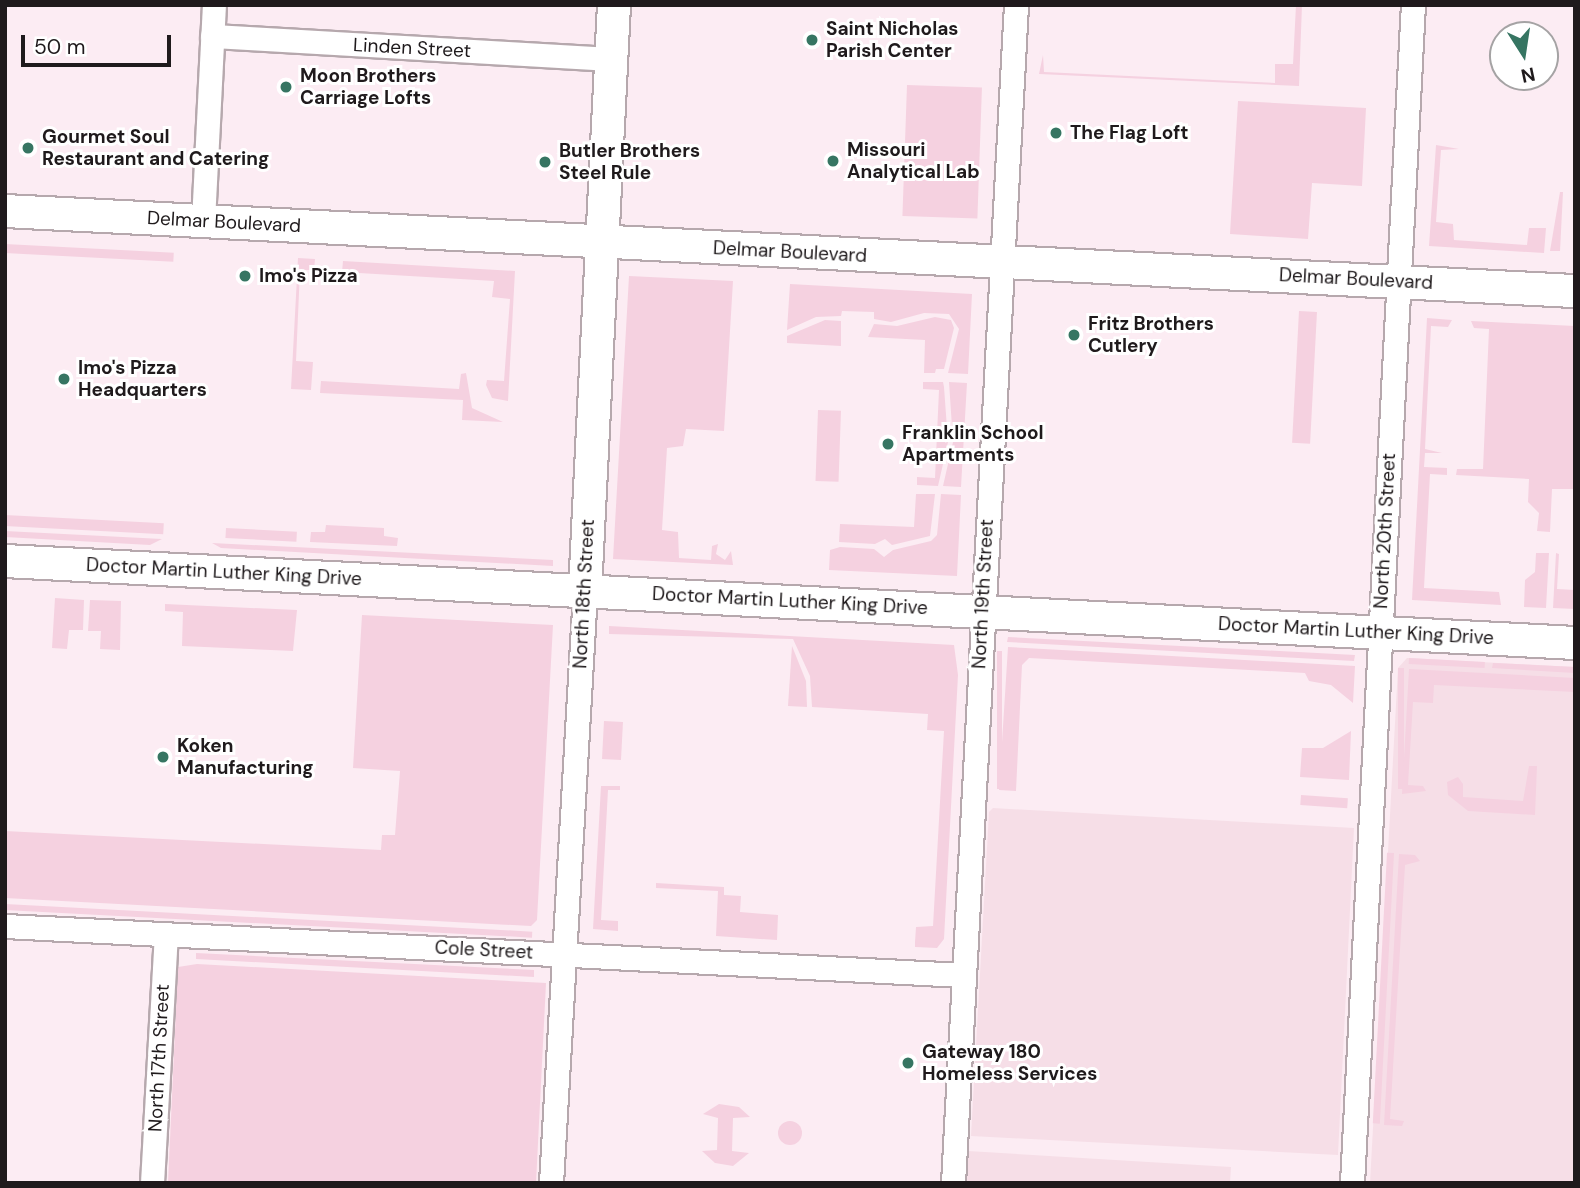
<!DOCTYPE html>
<style>
body{margin:0}
#map{position:relative;width:1580px;height:1188px;overflow:hidden;background:#fcecf3;font-family:"DM Sans",sans-serif}
div>[style]{position:absolute}
[style*='--x']{left:calc(var(--x)*1px);top:calc(var(--y)*1px);width:calc(var(--w)*1px);rotate:calc(var(--a)*1deg)}
.built>*{inset:0;background:#f6dee7}
.green>*{inset:0;background:#f5d1e0;transform-origin:0 0}
.round{border-radius:50%}
.roads{filter:drop-shadow(2px 0 #b6a8ad) drop-shadow(-2px 0 #b6a8ad) drop-shadow(0 2px #b6a8ad) drop-shadow(0 -2px #b6a8ad)}
.street>*{height:23px;margin:-11.5px;padding:0 11.5px;transform-origin:11.5px;border-radius:11.5px;background:#fff}
.secondary>*{height:32px;margin:-16px;padding:0 16px;transform-origin:16px;border-radius:16px;background:#fff}
.dots>*{width:19px;height:19px;translate:-50% -50%;box-sizing:border-box;border:4px solid #fff;border-radius:50%}
span{translate:-50% -50%;white-space:nowrap;text-align:center;line-height:1.15;-webkit-text-stroke:6px #fff;paint-order:stroke}
.poi-label{font-size:19px;color:#1f1a1c;font-weight:700}
.left{translate:0 -50%;text-align:left}
.street-label{font-size:19px;color:#1f1a1c}
.frame{position:absolute;inset:0;border:7px solid #1f1a1c;pointer-events:none}
.north{position:absolute;left:1489px;top:21px;width:70px;height:70px;box-sizing:border-box;background:#fff;border:2px solid #a5a3a4;border-radius:50%;rotate:168deg;font-size:19px;font-weight:700;line-height:28px;text-align:center;color:#1f1a1c}
.north::after{content:'';display:block;margin:auto;width:24px;height:32px;background:#367562;clip-path:polygon(50% 0,100% 100%,50% 72%,0 100%)}
.scale{position:absolute;left:21px;top:35px;width:150px;height:32px;box-sizing:border-box;border:4px solid #1f1a1c;border-top:0;padding-left:9px;font-size:21px;line-height:24px;white-space:nowrap;color:#1f1a1c;-webkit-text-stroke:5px #fff;paint-order:stroke}
</style>
<div id="map">
<div class="built">
<i style="clip-path:polygon(1407px 658px,1575px 667px,1575px 1183px,1370px 1183px,1398px 668px)"></i>
<i style="clip-path:polygon(993px 808px,1354px 828px,1338px 1155px,971px 1136px,989px 812px)"></i>
<i style="clip-path:polygon(968px 1151px,1231px 1167px,1230px 1183px,967px 1183px)"></i>
</div>
<div class="green">
<i style="clip-path:polygon(1296px 5px,1302px 5px,1299px 86px,1039px 74px,1043px 55px,1044px 72px,1275px 83px,1275px 64px,1293px 64px)"></i>
<i style="left:907px;top:85px;width:75px;height:131px;rotate:2deg"></i>
<i style="clip-path:polygon(1238px 101px,1366px 108px,1362px 186px,1312px 183px,1308px 239px,1230px 234px)"></i>
<i style="clip-path:polygon(1436px 145px,1459px 149px,1441px 150px,1436px 222px,1453px 224px,1454px 240px,1527px 245px,1529px 228px,1546px 228px,1544px 253px,1429px 246px)"></i>
<i style="clip-path:polygon(1560px 192px,1563px 192px,1560px 251px,1550px 251px)"></i>
<i style="left:5px;top:244px;width:169px;height:9px;rotate:3deg"></i>
<i style="clip-path:polygon(298px 258px,315px 259px,314px 270px,300px 270px,296px 361px,313px 362px,311px 390px,291px 389px)"></i>
<i style="clip-path:polygon(343px 261px,515px 271px,508px 401px,492px 398px,486px 385px,487px 380px,504px 381px,510px 299px,492px 297px,494px 281px,342px 272px)"></i>
<i style="clip-path:polygon(629px 276px,733px 281px,724px 431px,686px 429px,683px 446px,667px 448px,662px 530px,678px 532px,679px 558px,711px 560px,712px 546px,718px 544px,716px 554px,725px 560px,731px 551px,733px 565px,613px 559px)"></i>
<i style="clip-path:polygon(790px 284px,972px 294px,968px 374px,948px 373px,959px 329px,949px 314px,924px 313px,891px 322px,874px 319px,874px 312px,842px 311px,841px 316px,816px 317px,787px 330px)"></i>
<i style="left:1299px;top:311px;width:18px;height:132px;rotate:3deg"></i>
<i style="clip-path:polygon(935px 317px,951px 320px,954px 328px,944px 369px,936px 369px,935px 373px,924px 373px,925px 340px,868px 337px,874px 324px,897px 326px)"></i>
<i style="clip-path:polygon(1427px 318px,1452px 320px,1448px 327px,1431px 326px,1425px 449px,1442px 453px,1425px 453px,1424px 467px,1447px 468px,1447px 475px,1430px 474px,1424px 588px,1499px 592px,1501px 605px,1412px 600px)"></i>
<i style="clip-path:polygon(825px 320px,841px 321px,841px 346px,787px 343px,787px 336px)"></i>
<i style="clip-path:polygon(1471px 321px,1575px 326px,1575px 489px,1552px 489px,1550px 532px,1537px 531px,1539px 513px,1528px 502px,1529px 479px,1456px 475px,1457px 469px,1483px 469px,1489px 329px,1474px 328px)"></i>
<i style="clip-path:polygon(466px 373px,472px 408px,503px 422px,462px 420px,463px 400px,320px 393px,321px 381px,459px 389px,461px 374px)"></i>
<i style="clip-path:polygon(923px 382px,943px 382px,944px 387px,948px 442px,938px 486px,917px 485px,917px 477px,935px 478px,939px 390px,923px 389px)"></i>
<i style="clip-path:polygon(949px 382px,967px 383px,961px 487px,943px 486px,953px 442px)"></i>
<i style="left:818px;top:410px;width:23px;height:71px;rotate:2deg"></i>
<i style="clip-path:polygon(916px 494px,935px 494px,930px 536px,892px 545px,885px 539px,875px 544px,839px 542px,840px 524px,914px 527px)"></i>
<i style="clip-path:polygon(941px 494px,961px 495px,957px 576px,829px 570px,830px 550px,840px 547px,874px 549px,884px 557px,893px 550px,931px 541px,937px 535px)"></i>
<i style="left:5px;top:515px;width:159px;height:11px;rotate:3deg"></i>
<i style="clip-path:polygon(326px 525px,384px 528px,384px 536px,398px 538px,397px 546px,310px 542px,311px 532px,325px 532px)"></i>
<i style="left:226px;top:528px;width:71px;height:10px;rotate:3deg"></i>
<i style="clip-path:polygon(5px 531px,162px 539px,150px 545px,5px 537px)"></i>
<i style="clip-path:polygon(212px 543px,553px 560px,553px 566px,221px 548px)"></i>
<i style="clip-path:polygon(1536px 553px,1549px 553px,1546px 608px,1524px 607px,1525px 580px,1535px 572px)"></i>
<i style="clip-path:polygon(1556px 553px,1559px 554px,1557px 589px,1575px 590px,1575px 609px,1553px 608px)"></i>
<i style="clip-path:polygon(55px 598px,84px 600px,83px 630px,69px 630px,67px 649px,52px 648px)"></i>
<i style="clip-path:polygon(90px 600px,121px 601px,120px 650px,100px 649px,101px 631px,88px 631px)"></i>
<i style="clip-path:polygon(165px 604px,297px 610px,293px 651px,182px 646px,183px 612px,165px 611px)"></i>
<i style="clip-path:polygon(362px 615px,553px 625px,537px 920px,531px 926px,5px 898px,5px 831px,381px 850px,382px 835px,395px 835px,400px 771px,353px 768px)"></i>
<i style="clip-path:polygon(609px 626px,954px 645px,958px 675px,944px 939px,937px 948px,915px 947px,915px 942px,916px 927px,933px 926px,944px 731px,927px 730px,928px 714px,812px 707px,810px 676px,793px 639px,609px 634px)"></i>
<i style="clip-path:polygon(1008px 637px,1355px 655px,1354px 661px,1007px 642px)"></i>
<i style="clip-path:polygon(792px 646px,806px 681px,807px 707px,788px 706px)"></i>
<i style="clip-path:polygon(1008px 647px,1355px 666px,1353px 703px,1331px 685px,1309px 681px,1305px 673px,1029px 658px,1022px 665px,1016px 791px,999px 790px)"></i>
<i style="left:997px;top:651px;width:5px;height:138px"></i>
<i style="left:1409px;top:658px;width:76px;height:6px;rotate:3deg"></i>
<i style="clip-path:polygon(1493px 663px,1575px 667px,1575px 673px,1492px 668px)"></i>
<i style="left:1398px;top:668px;width:6px;height:121px"></i>
<i style="clip-path:polygon(1409px 669px,1575px 678px,1575px 692px,1434px 685px,1433px 703px,1413px 702px,1408px 785px,1423px 786px,1426px 791px,1402px 794px)"></i>
<i style="left:604px;top:721px;width:19px;height:38px;rotate:3deg"></i>
<i style="clip-path:polygon(1351px 731px,1349px 780px,1300px 777px,1302px 748px,1323px 748px)"></i>
<i style="clip-path:polygon(1529px 766px,1537px 766px,1535px 815px,1468px 811px,1448px 795px,1447px 782px,1458px 777px,1463px 784px,1463px 797px,1523px 801px)"></i>
<i style="clip-path:polygon(601px 786px,620px 786px,620px 790px,608px 790px,601px 920px,618px 921px,618px 931px,593px 929px)"></i>
<i style="left:1301px;top:795px;width:47px;height:10px;rotate:4deg"></i>
<i style="left:1394px;top:853px;width:271px;height:7px;rotate:93deg"></i>
<i style="clip-path:polygon(1399px 854px,1415px 855px,1420px 861px,1405px 865px,1390px 1119px,1404px 1121px,1402px 1126px,1384px 1125px)"></i>
<i style="clip-path:polygon(656px 883px,724px 887px,724px 895px,741px 896px,740px 912px,778px 915px,777px 940px,716px 936px,718px 891px,656px 888px)"></i>
<i style="left:5px;top:904px;width:528px;height:6px;rotate:3deg"></i>
<i style="clip-path:polygon(196px 953px,534px 970px,534px 977px,196px 959px)"></i>
<i style="clip-path:polygon(197px 964px,546px 983px,536px 1183px,168px 1183px,178px 967px)"></i>
<i style="clip-path:polygon(719px 1104px,739px 1107px,750px 1117px,733px 1118px,732px 1151px,749px 1153px,733px 1166px,715px 1163px,702px 1151px,717px 1150px,718px 1118px,703px 1114px)"></i>
<i class="round" style="left:778px;top:1121px;width:24px;height:24px"></i>
</div>
<div class="roads">
<div class="street">
<i style="--x:212;--y:36;--w:401;--a:3.3"></i>
<i style="--x:203;--y:221;--w:216;--a:-87.1"></i>
<i style="--x:5;--y:926;--w:958;--a:2.93"></i>
<i style="--x:152;--y:1183;--w:249;--a:-86.8"></i>
<i style="--x:551;--y:1183;--w:593;--a:-86.71"></i>
<i style="--x:953;--y:1183;--w:1180;--a:-86.94"></i>
<i style="--x:1352;--y:1183;--w:1180;--a:-87.04"></i>
</div>
<div class="secondary">
<i style="--x:5;--y:211;--w:1572;--a:2.92"></i>
<i style="--x:5;--y:561;--w:1572;--a:2.99"></i>
<i style="--x:585;--y:591;--w:587;--a:-87.17"></i>
</div>
</div>
<div class="dots">
<i style="left:812px;top:40px;background:#367562"></i>
<i style="left:286px;top:87px;background:#367562"></i>
<i style="left:1056px;top:133px;background:#367562"></i>
<i style="left:28px;top:148px;background:#367562"></i>
<i style="left:833px;top:161px;background:#367562"></i>
<i style="left:545px;top:162px;background:#367562"></i>
<i style="left:245px;top:276px;background:#367562"></i>
<i style="left:1074px;top:335px;background:#367562"></i>
<i style="left:64px;top:379px;background:#367562"></i>
<i style="left:888px;top:444px;background:#367562"></i>
<i style="left:163px;top:757px;background:#367562"></i>
<i style="left:908px;top:1063px;background:#367562"></i>
</div>
<div class="poi-label">
<span class="left" style="left:826px;top:40px">Saint Nicholas<br>Parish Center</span>
<span class="left" style="left:300px;top:87px">Moon Brothers<br>Carriage Lofts</span>
<span class="left" style="left:1070px;top:133px">The Flag Loft</span>
<span class="left" style="left:42px;top:148px">Gourmet Soul<br>Restaurant and Catering</span>
<span class="left" style="left:847px;top:161px">Missouri<br>Analytical Lab</span>
<span class="left" style="left:559px;top:162px">Butler Brothers<br>Steel Rule</span>
<span class="left" style="left:259px;top:276px">Imo's Pizza</span>
<span class="left" style="left:1088px;top:335px">Fritz Brothers<br>Cutlery</span>
<span class="left" style="left:78px;top:379px">Imo's Pizza<br>Headquarters</span>
<span class="left" style="left:902px;top:444px">Franklin School<br>Apartments</span>
<span class="left" style="left:177px;top:757px">Koken<br>Manufacturing</span>
<span class="left" style="left:922px;top:1063px">Gateway 180<br>Homeless Services</span>
</div>
<div class="street-label">
<span style="left:412px;top:48px;rotate:3deg">Linden Street</span>
<span style="left:224px;top:222px;rotate:3deg">Delmar Boulevard</span>
<span style="left:790px;top:252px;rotate:3deg">Delmar Boulevard</span>
<span style="left:1356px;top:279px;rotate:3deg">Delmar Boulevard</span>
<span style="left:1385px;top:531px;rotate:-87deg">North 20th Street</span>
<span style="left:224px;top:572px;rotate:3deg">Doctor Martin Luther King Drive</span>
<span style="left:584px;top:594px;rotate:-87deg">North 18th Street</span>
<span style="left:983px;top:594px;rotate:-87deg">North 19th Street</span>
<span style="left:790px;top:601px;rotate:3deg">Doctor Martin Luther King Drive</span>
<span style="left:1356px;top:631px;rotate:3deg">Doctor Martin Luther King Drive</span>
<span style="left:484px;top:950px;rotate:3deg">Cole Street</span>
<span style="left:159px;top:1058px;rotate:-87deg">North 17th Street</span>
</div>
<div class="frame"></div>
<div class="north">N</div>
<div class="scale">50 m</div>
</div>
